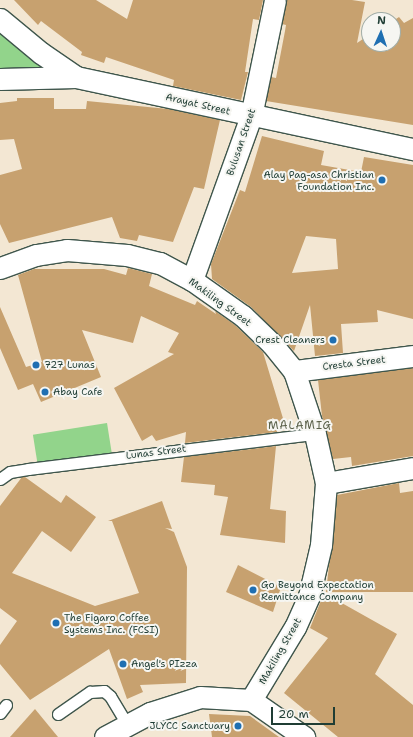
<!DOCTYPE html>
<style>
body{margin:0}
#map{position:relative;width:413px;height:737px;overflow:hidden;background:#f3e7d3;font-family:"Shantell Sans",sans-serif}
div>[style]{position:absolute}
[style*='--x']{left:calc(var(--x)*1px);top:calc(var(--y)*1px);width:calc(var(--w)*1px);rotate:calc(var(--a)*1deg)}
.green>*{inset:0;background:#92d48b;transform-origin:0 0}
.building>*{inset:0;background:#c7a16f}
.roads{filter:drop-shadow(1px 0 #3f564c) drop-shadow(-1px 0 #3f564c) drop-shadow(0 1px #3f564c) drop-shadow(0 -1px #3f564c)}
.service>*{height:11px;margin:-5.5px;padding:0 5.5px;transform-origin:5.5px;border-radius:5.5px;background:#fff}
.minor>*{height:21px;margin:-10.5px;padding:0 10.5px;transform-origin:10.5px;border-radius:10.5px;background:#fff}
.dots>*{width:11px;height:11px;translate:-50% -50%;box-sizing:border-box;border:2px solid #f6f6f2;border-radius:50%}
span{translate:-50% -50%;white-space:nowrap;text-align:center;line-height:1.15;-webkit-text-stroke:4px #f6f6f2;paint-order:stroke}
.street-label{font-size:10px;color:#1f3d34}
.poi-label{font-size:10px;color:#1f3d34}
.right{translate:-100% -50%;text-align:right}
.left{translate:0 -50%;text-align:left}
.neighbourhood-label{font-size:11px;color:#5a6049;letter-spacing:1px}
.north{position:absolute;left:361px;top:12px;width:40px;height:40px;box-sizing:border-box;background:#f6f6f2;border:1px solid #a0aca6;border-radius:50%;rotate:3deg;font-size:11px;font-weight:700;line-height:16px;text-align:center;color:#1f3d34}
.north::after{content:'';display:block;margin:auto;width:14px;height:18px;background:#1f6fb2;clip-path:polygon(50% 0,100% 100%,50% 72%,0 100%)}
.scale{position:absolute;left:271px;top:707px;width:64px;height:18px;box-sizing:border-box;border:2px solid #1f3d34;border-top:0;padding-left:5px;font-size:12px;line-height:14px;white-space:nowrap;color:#1f3d34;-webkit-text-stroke:3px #f6f6f2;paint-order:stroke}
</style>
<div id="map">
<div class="green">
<i style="clip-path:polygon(0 30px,50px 69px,0 70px)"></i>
<i style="left:107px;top:423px;width:39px;height:75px;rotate:81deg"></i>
</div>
<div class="building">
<i style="clip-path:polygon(14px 0,96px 0,127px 19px,133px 0,263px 0,259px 20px,253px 19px,245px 72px,248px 72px,241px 100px,173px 86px,174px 80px,106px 57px,104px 63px,81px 55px,82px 52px,41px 21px,38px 25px)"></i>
<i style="clip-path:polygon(287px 0,352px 0,365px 2px,357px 43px,369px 35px,369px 44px,393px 44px,393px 21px,399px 17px,404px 23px,413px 18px,413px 125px,266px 101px,271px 77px,276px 78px,285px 31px,286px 25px,282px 24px)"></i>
<i style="clip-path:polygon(17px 98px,54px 98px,54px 109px,86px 109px,87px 101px,168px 109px,220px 120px,204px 189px,194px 187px,173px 242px,139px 235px,137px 241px,120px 238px,112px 217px,9px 243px,0 224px,0 175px,22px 169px,14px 139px,0 140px,0 103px,17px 101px)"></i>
<i style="clip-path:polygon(evenodd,262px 136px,324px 151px,321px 165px,361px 172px,364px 157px,413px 165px,413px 319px,377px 310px,378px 322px,341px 324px,343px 353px,315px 356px,310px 305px,294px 351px,251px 307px,212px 279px,211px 264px,240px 190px,245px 192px,262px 136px,306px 236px,336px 239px,338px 269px,292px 273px,306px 236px)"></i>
<i style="clip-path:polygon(128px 268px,152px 274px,149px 286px,195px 305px,197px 301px,216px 314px,215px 311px,235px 325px,263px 352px,285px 425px,277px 428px,277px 432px,185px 443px,186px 432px,156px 441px,152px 435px,142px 441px,114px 388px,174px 354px,168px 352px,179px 333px,141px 316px,133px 343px,82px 330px,101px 377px,41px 402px,33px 384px,18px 390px,0 348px,0 307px,26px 367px,42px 362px,18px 275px,34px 269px,104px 269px,126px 275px)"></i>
<i style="clip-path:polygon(413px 368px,413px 456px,352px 466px,351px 457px,333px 459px,322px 416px,318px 380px)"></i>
<i style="clip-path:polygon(276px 446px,270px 509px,286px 511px,285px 543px,220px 535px,228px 497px,214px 495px,215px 485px,181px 482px,184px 457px)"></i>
<i style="clip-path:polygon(22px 477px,25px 477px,61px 503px,66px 495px,96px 517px,71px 552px,42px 531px,12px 573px,95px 606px,139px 593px,112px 521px,108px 521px,162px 501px,172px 529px,165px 528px,174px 532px,187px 567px,186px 683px,140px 685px,143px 692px,127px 699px,109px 649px,30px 700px,0 664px,0 645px,17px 621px,0 608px,0 506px)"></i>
<i style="clip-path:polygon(399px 483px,400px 493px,413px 491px,413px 592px,326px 592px,337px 495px)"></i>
<i style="clip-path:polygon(238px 565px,281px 587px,273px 612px,226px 592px)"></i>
<i style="clip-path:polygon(324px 593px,397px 634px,375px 674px,413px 705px,413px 737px,338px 737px,284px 693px,328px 638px,310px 628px)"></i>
<i style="clip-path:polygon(35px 709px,58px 737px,10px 737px)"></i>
<i style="clip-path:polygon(209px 714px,250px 716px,279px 737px,212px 737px)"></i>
</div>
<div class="roads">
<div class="service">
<i style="--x:0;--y:479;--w:12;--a:-35"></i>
<i style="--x:10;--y:472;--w:18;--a:-9"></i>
<i style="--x:28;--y:469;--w:289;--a:-7"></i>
<i style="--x:0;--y:713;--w:10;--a:-53"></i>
<i style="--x:58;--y:714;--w:39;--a:-35"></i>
<i style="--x:90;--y:692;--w:14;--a:-4"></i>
<i style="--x:104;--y:691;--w:8;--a:40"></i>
<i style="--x:110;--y:696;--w:33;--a:59"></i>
</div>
<div class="minor">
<i style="--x:0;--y:19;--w:53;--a:39.7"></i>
<i style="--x:41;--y:53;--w:42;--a:34.4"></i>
<i style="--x:76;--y:77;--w:345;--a:12.1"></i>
<i style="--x:0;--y:79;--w:76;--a:-1.5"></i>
<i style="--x:0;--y:268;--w:38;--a:-20"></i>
<i style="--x:36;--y:255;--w:31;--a:-9"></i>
<i style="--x:67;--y:250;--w:60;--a:4.8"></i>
<i style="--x:127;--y:255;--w:34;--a:14"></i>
<i style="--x:160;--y:263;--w:36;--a:28"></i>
<i style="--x:192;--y:280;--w:62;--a:35.2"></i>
<i style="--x:243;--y:316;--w:40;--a:44"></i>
<i style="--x:272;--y:344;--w:35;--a:51"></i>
<i style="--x:294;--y:371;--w:66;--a:71.6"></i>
<i style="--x:315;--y:434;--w:50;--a:77.3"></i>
<i style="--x:326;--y:483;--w:62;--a:94.6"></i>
<i style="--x:321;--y:545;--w:52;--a:103.2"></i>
<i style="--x:309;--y:596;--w:34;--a:114"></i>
<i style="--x:295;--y:627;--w:85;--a:121.1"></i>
<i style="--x:192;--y:280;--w:174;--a:-70.2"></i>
<i style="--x:251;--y:116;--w:118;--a:-78.3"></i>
<i style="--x:294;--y:371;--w:120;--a:-7.2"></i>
<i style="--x:326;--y:483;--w:88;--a:-9.8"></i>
<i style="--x:105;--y:737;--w:51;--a:-28.1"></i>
<i style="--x:150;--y:713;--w:52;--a:-17.7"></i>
<i style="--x:200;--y:697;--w:51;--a:3.4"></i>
<i style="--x:251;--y:700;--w:65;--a:34.9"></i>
</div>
</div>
<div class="dots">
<i style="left:382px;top:180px;background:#1f6fb2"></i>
<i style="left:333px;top:340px;background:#1f6fb2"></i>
<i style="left:36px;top:365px;background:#1f6fb2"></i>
<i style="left:45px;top:392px;background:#1f6fb2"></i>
<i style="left:253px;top:590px;background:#1f6fb2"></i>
<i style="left:56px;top:623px;background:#1f6fb2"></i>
<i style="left:123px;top:664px;background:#1f6fb2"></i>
<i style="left:238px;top:726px;background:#1f6fb2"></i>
</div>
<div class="street-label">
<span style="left:198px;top:104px;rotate:13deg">Arayat Street</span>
<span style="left:241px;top:142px;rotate:-71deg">Bulusan Street</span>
<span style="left:220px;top:302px;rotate:36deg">Makiling Street</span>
<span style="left:354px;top:363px;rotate:-7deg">Cresta Street</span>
<span style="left:156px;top:452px;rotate:-7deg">Lunas Street</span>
<span style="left:280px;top:651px;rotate:-60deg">Makiling Street</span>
</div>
<div class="poi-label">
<span class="right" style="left:374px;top:180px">Alay Pag-asa Christian<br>Foundation Inc.</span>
<span class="right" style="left:325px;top:340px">Crest Cleaners</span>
<span class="left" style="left:44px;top:365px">727 Lunas</span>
<span class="left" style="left:53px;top:392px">Abay Cafe</span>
<span class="left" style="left:261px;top:590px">Go Beyond Expectation<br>Remittance Company</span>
<span class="left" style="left:64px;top:623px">The Figaro Coffee<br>Systems Inc. (FCSI)</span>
<span class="left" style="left:131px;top:664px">Angel's PIzza</span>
<span class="right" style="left:230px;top:726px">JLYCC Sanctuary</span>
</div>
<div class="neighbourhood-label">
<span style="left:300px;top:426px">MALAMIG</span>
</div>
<div class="north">N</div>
<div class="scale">20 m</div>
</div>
